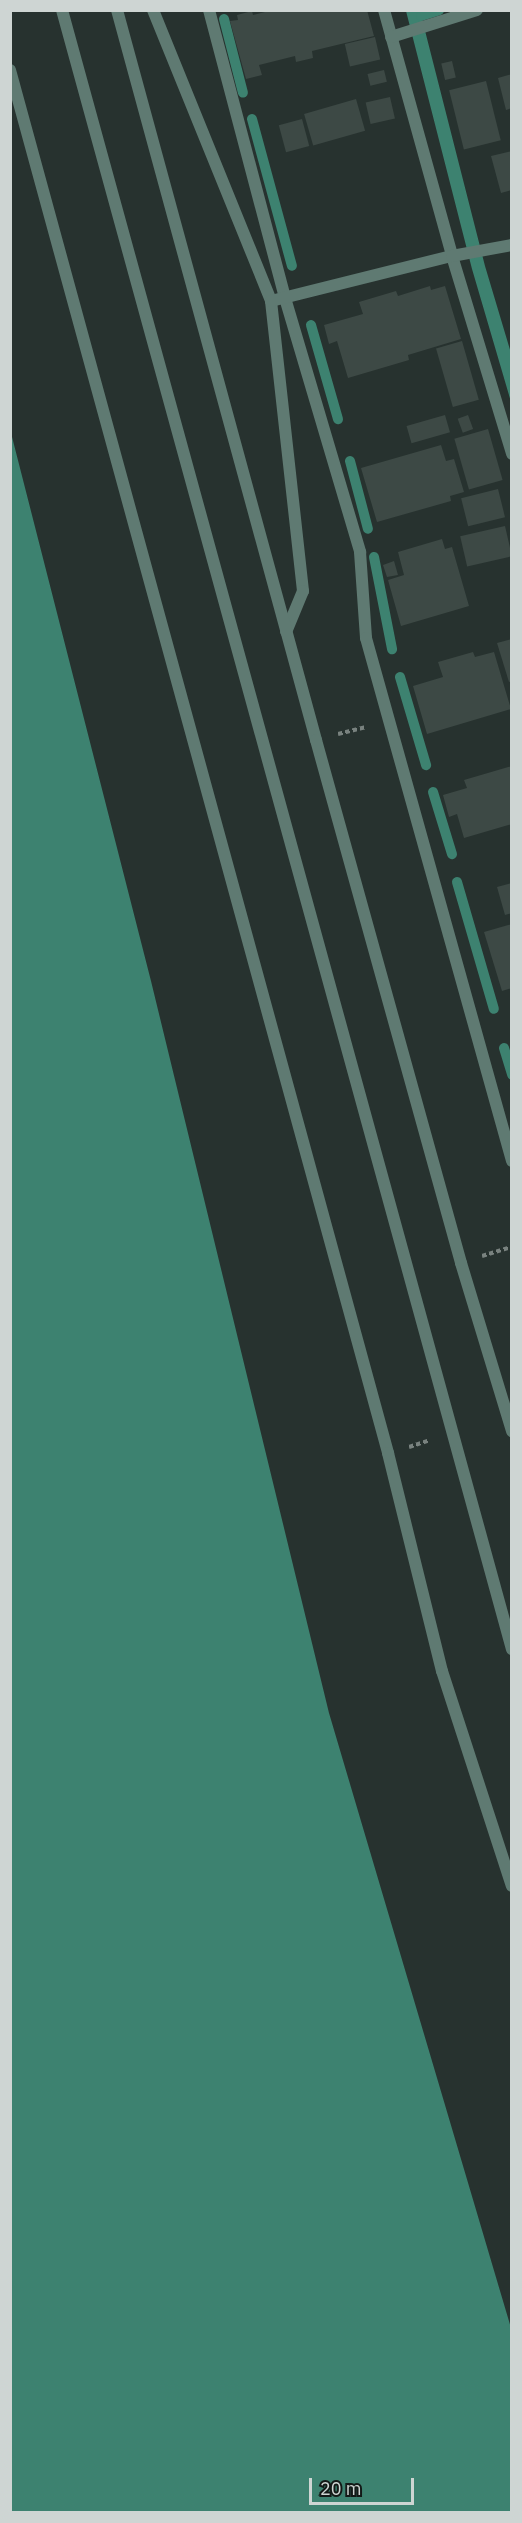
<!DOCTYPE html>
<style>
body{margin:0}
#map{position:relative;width:522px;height:2523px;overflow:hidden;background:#27322f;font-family:"IBM Plex Sans",sans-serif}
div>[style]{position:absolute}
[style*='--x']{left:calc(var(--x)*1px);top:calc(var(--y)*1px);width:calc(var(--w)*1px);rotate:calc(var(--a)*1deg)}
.water>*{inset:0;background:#3d8270}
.stream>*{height:10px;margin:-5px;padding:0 5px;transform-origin:5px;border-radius:5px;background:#3d8270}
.building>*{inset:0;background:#3d4945;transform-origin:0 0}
.path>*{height:4px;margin-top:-2px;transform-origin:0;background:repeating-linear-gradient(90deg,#79827f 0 4.5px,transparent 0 7.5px)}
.service>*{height:12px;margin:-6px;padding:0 6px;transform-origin:6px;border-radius:6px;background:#5f7a72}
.minor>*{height:12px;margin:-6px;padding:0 6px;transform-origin:6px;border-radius:6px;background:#5f7a72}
.tertiary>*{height:12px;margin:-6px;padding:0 6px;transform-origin:6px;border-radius:6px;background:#5f7a72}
span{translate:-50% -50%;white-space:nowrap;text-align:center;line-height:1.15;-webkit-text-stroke:4.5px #131917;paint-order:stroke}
.frame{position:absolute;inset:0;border:12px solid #ced5d3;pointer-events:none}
.scale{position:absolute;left:309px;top:2478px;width:105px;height:27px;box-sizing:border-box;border:3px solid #ced5d3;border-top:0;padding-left:8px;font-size:18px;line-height:21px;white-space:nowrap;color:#ced5d3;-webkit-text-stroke:4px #131917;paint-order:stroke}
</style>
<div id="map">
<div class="water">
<i style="clip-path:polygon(406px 11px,420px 11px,485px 266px,511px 353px,511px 402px,472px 269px)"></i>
<i style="clip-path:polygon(10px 429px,151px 981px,329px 1713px,511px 2328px,511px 2512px,11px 2512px)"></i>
</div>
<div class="stream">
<i style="--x:421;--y:16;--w:19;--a:-18"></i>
<i style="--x:224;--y:19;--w:76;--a:75.6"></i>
<i style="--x:252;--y:119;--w:152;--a:74.8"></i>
<i style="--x:311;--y:325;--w:98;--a:74"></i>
<i style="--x:350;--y:461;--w:70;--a:75.2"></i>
<i style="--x:374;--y:557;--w:94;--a:78.9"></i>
<i style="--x:400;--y:677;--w:92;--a:73.5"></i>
<i style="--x:433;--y:792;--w:65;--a:73"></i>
<i style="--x:457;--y:882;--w:132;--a:73.8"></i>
<i style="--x:504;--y:1048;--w:28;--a:73"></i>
</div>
<div class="building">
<i style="clip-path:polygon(273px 10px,367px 10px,374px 36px,312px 51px,313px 58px,296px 62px,295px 56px,259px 65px,262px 75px,246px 79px,230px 21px,238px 20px,237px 15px,252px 11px,253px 15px)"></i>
<i style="left:375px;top:37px;width:23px;height:31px;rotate:77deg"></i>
<i style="left:452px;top:61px;width:17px;height:11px;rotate:77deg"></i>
<i style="left:384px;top:70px;width:12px;height:17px;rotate:76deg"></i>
<i style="clip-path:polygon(512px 74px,512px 108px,506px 110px,498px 78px)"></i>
<i style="left:486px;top:81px;width:61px;height:38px;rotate:76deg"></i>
<i style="left:390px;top:97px;width:22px;height:25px;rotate:77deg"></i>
<i style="left:356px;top:99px;width:33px;height:54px;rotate:74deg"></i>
<i style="left:302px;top:119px;width:28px;height:24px;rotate:75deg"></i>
<i style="clip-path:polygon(512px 151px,512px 190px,501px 193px,491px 156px)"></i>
<i style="clip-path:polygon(430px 286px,431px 290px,445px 286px,461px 339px,408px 355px,409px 360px,348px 378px,337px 341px,329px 344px,324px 325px,363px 314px,359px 302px,396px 291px,398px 296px)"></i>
<i style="left:462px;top:341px;width:61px;height:27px;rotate:74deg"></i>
<i style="left:445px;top:415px;width:18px;height:40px;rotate:74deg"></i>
<i style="left:468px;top:415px;width:15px;height:11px;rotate:70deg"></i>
<i style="left:488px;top:429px;width:53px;height:35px;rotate:74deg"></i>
<i style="clip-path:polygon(441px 445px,446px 461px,454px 459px,464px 492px,450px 496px,451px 501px,377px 522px,361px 468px)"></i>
<i style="left:498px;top:489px;width:29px;height:38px;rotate:76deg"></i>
<i style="left:505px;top:526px;width:31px;height:46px;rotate:77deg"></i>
<i style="clip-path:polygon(442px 539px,445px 549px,452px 547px,469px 606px,401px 626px,388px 580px,404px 575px,398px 552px)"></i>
<i style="clip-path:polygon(394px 561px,398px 575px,387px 577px,383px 565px)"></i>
<i style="clip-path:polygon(512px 639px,512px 681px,509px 682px,497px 643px)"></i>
<i style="clip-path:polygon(473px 652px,475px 657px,494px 652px,511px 709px,427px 734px,413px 686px,443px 677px,438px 662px)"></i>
<i style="clip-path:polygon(512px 766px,512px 824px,464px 838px,457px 814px,449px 817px,443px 795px,467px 788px,464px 780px)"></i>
<i style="clip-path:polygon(512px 883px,512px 913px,505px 915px,497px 887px)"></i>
<i style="clip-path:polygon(512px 924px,512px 988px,502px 991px,484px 932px)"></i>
</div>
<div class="path">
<i style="--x:338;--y:734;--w:29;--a:-14"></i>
<i style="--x:482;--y:1256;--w:31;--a:-17"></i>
<i style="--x:409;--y:1447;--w:22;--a:-18"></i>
</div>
<div class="service">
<i style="--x:62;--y:10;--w:1700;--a:74.65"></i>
<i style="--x:10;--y:70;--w:1434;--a:74.71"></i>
<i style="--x:388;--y:1453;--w:225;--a:76.1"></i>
<i style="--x:442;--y:1671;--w:226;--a:72"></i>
</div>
<div class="minor">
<i style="--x:153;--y:10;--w:314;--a:67.9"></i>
<i style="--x:271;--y:301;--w:292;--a:83.7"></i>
<i style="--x:303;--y:591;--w:44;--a:112.5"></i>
<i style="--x:209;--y:10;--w:298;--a:75.2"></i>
<i style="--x:285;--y:298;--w:265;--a:73.5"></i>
<i style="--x:360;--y:552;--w:86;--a:86"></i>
<i style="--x:366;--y:638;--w:543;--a:74.4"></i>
<i style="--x:384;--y:10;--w:255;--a:74.5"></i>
<i style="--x:452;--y:256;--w:207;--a:73.1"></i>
<i style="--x:391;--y:37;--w:90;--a:-17.4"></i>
</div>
<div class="tertiary">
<i style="--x:117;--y:10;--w:757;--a:74.75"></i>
<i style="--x:316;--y:740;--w:543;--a:74.5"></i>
<i style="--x:461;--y:1263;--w:176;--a:73.1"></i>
<i style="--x:271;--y:301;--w:187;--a:-14"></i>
<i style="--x:452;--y:256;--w:61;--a:-10.4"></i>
</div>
<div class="frame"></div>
<div class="scale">20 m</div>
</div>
